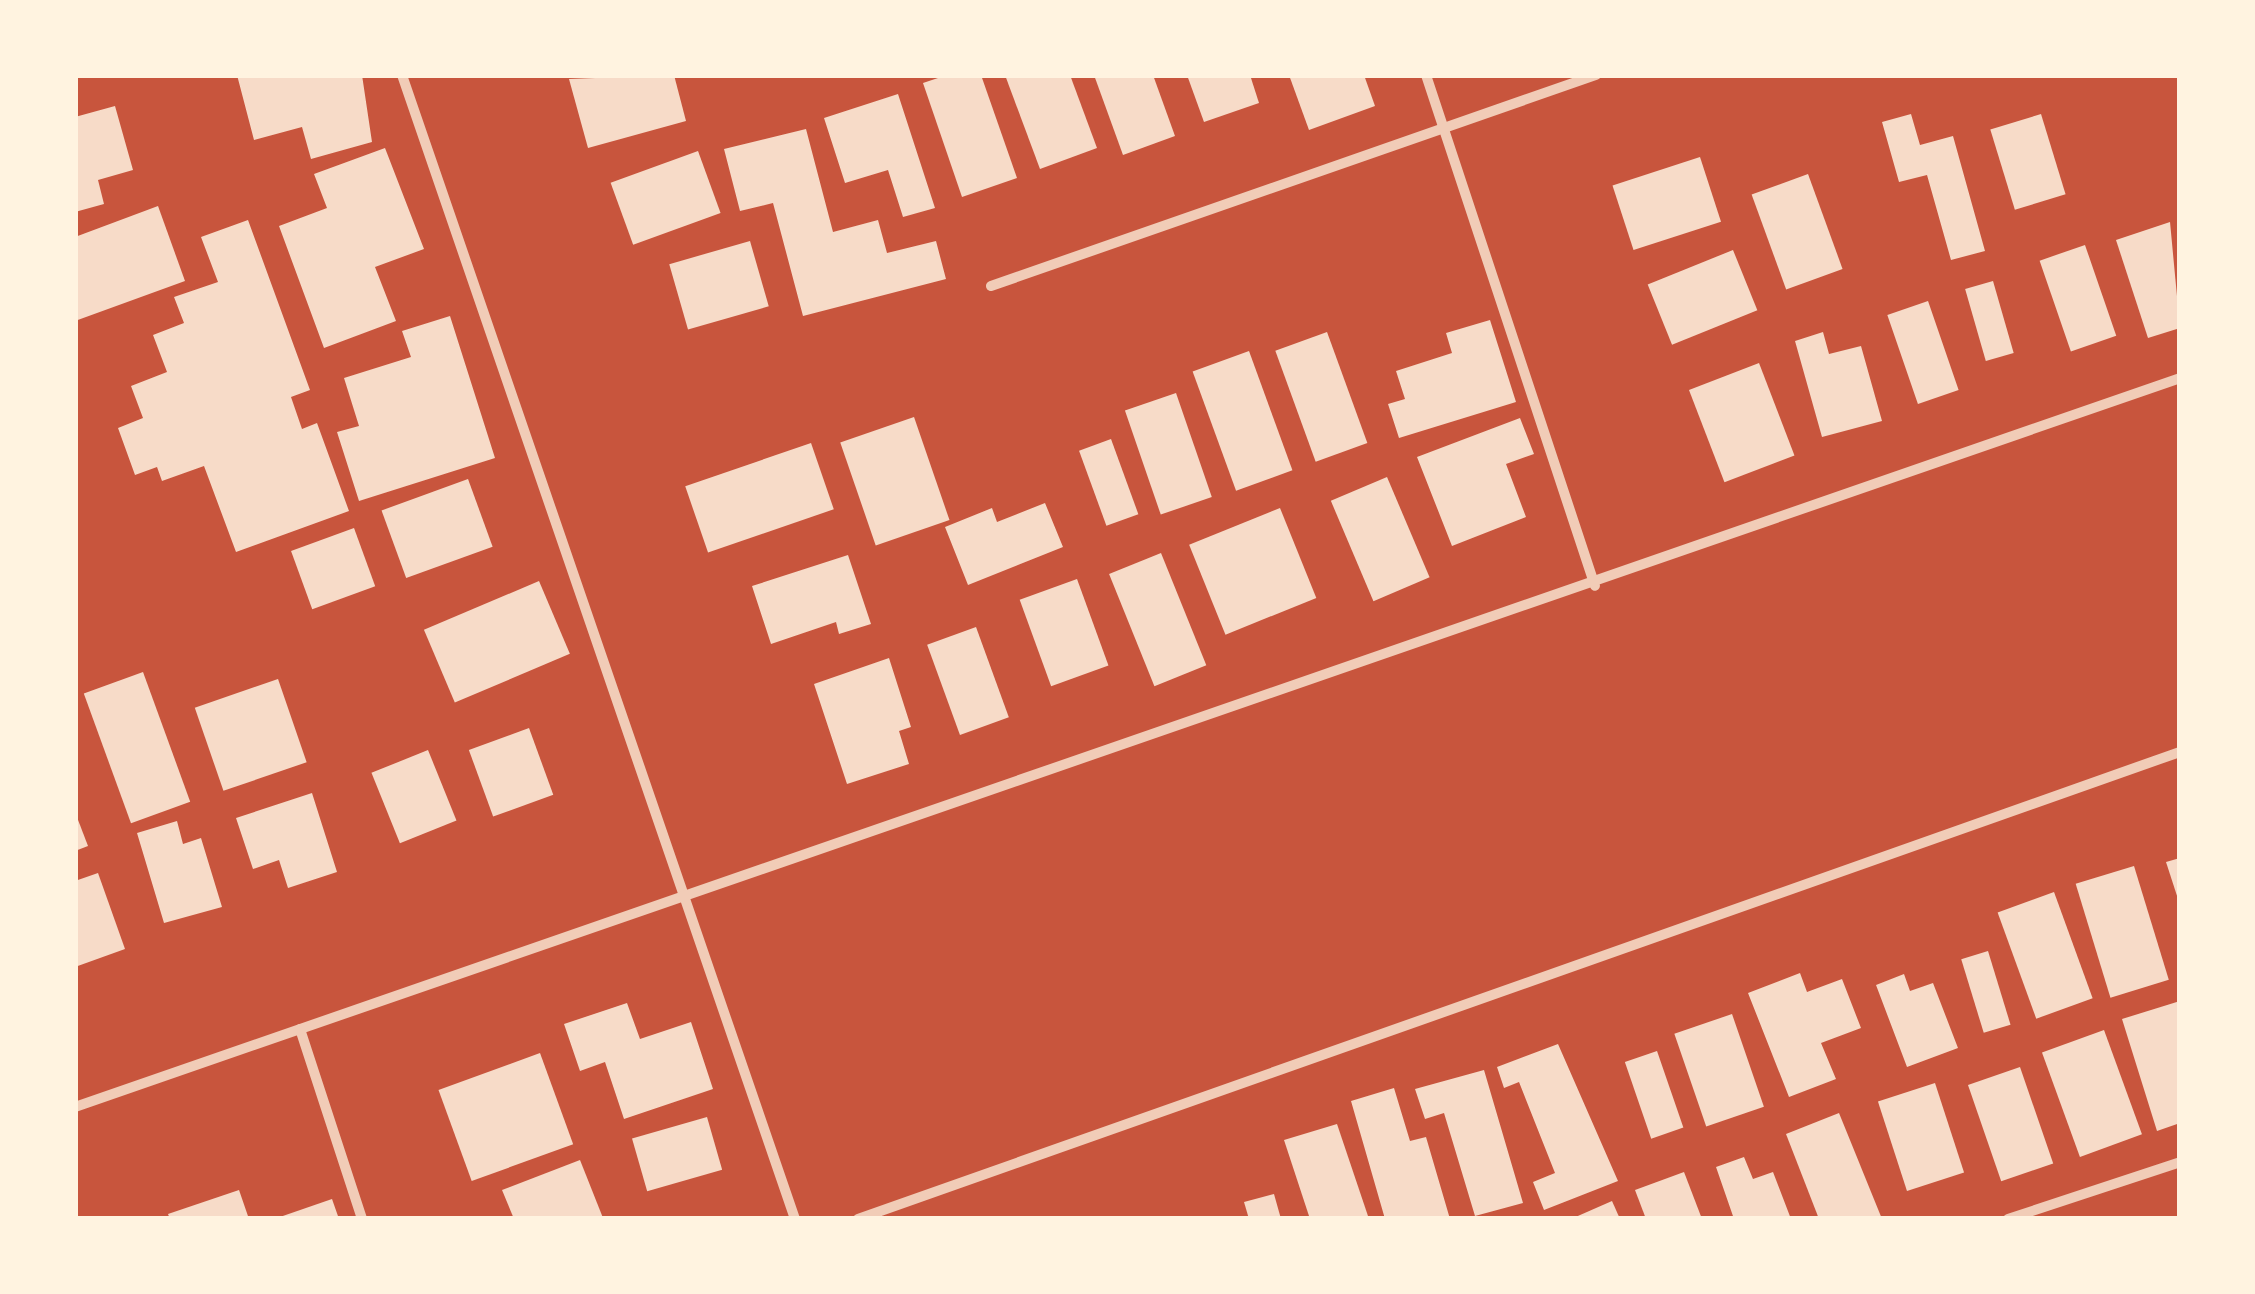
<!DOCTYPE html>
<style>
body{margin:0}
#map{position:relative;width:2255px;height:1294px;overflow:hidden;background:#c8553d;font-family:"Crimson Pro",serif}
div>[style]{position:absolute}
.building>*{inset:0;background:#f7dbc8;transform-origin:0 0}
.minor>*{height:10px;margin:-5px;padding:0 5px;transform-origin:5px;border-radius:5px;background:#f1ccb7}
span{translate:-50% -50%;white-space:nowrap;text-align:center;line-height:1.15;-webkit-text-stroke:9px #fff3e0;paint-order:stroke}
.frame{position:absolute;inset:0;border:78px solid #fff3e0;pointer-events:none}
</style>
<div id="map">
<div class="building">
<i style="clip-path:polygon(237px 75px,362px 75px,372px 142px,311px 159px,302px 127px,254px 140px)"></i>
<i style="clip-path:polygon(674px 75px,686px 121px,588px 148px,569px 79px)"></i>
<i style="clip-path:polygon(947px 75px,981px 75px,1017px 178px,962px 197px,923px 83px)"></i>
<i style="clip-path:polygon(1005px 75px,1070px 75px,1097px 148px,1040px 169px)"></i>
<i style="clip-path:polygon(1094px 75px,1153px 75px,1175px 136px,1123px 155px)"></i>
<i style="clip-path:polygon(1187px 75px,1250px 75px,1259px 103px,1204px 122px)"></i>
<i style="clip-path:polygon(1289px 75px,1364px 75px,1375px 106px,1309px 130px)"></i>
<i style="clip-path:polygon(898px 94px,935px 208px,903px 217px,888px 170px,845px 183px,824px 118px)"></i>
<i style="clip-path:polygon(115px 106px,133px 170px,98px 180px,104px 204px,75px 212px,75px 117px)"></i>
<i style="clip-path:polygon(1911px 114px,1920px 145px,1953px 136px,1985px 251px,1951px 260px,1927px 175px,1899px 182px,1882px 122px)"></i>
<i style="left:2041px;top:114px;width:84px;height:53px;rotate:73deg"></i>
<i style="clip-path:polygon(806px 129px,833px 232px,878px 220px,887px 253px,936px 241px,946px 279px,803px 316px,773px 203px,740px 211px,724px 149px)"></i>
<i style="clip-path:polygon(385px 148px,424px 249px,375px 267px,396px 321px,324px 348px,279px 226px,327px 208px,314px 174px)"></i>
<i style="left:698px;top:151px;width:66px;height:93px;rotate:70deg"></i>
<i style="left:1700px;top:157px;width:68px;height:92px;rotate:72deg"></i>
<i style="left:1808px;top:174px;width:101px;height:60px;rotate:70deg"></i>
<i style="clip-path:polygon(158px 206px,185px 281px,75px 321px,75px 237px)"></i>
<i style="clip-path:polygon(248px 220px,310px 390px,291px 397px,302px 429px,317px 423px,349px 511px,236px 552px,204px 466px,162px 481px,157px 467px,135px 475px,118px 428px,143px 418px,131px 386px,167px 372px,153px 335px,184px 323px,174px 297px,218px 282px,201px 237px)"></i>
<i style="clip-path:polygon(2170px 222px,2180px 328px,2148px 338px,2116px 240px)"></i>
<i style="left:750px;top:241px;width:68px;height:84px;rotate:74deg"></i>
<i style="left:2085px;top:245px;width:96px;height:48px;rotate:71deg"></i>
<i style="left:1733px;top:250px;width:65px;height:92px;rotate:68deg"></i>
<i style="left:1993px;top:281px;width:75px;height:29px;rotate:74deg"></i>
<i style="left:1928px;top:301px;width:94px;height:43px;rotate:71deg"></i>
<i style="clip-path:polygon(450px 316px,495px 458px,359px 501px,337px 432px,359px 426px,344px 378px,411px 357px,402px 331px)"></i>
<i style="clip-path:polygon(1490px 320px,1516px 402px,1399px 438px,1388px 404px,1405px 399px,1396px 371px,1452px 353px,1446px 333px)"></i>
<i style="left:1327px;top:332px;width:118px;height:55px;rotate:70deg"></i>
<i style="clip-path:polygon(1823px 332px,1829px 354px,1861px 346px,1882px 421px,1822px 437px,1795px 341px)"></i>
<i style="left:1249px;top:351px;width:127px;height:60px;rotate:70deg"></i>
<i style="left:1759px;top:363px;width:99px;height:75px;rotate:69deg"></i>
<i style="left:1176px;top:393px;width:110px;height:54px;rotate:71deg"></i>
<i style="left:914px;top:417px;width:109px;height:78px;rotate:71deg"></i>
<i style="clip-path:polygon(1520px 418px,1534px 454px,1506px 464px,1526px 517px,1452px 546px,1417px 457px)"></i>
<i style="left:1111px;top:439px;width:80px;height:34px;rotate:70deg"></i>
<i style="left:811px;top:443px;width:70px;height:133px;rotate:71deg"></i>
<i style="left:1387px;top:477px;width:109px;height:61px;rotate:67deg"></i>
<i style="left:468px;top:479px;width:72px;height:92px;rotate:70deg"></i>
<i style="clip-path:polygon(1045px 503px,1063px 547px,968px 585px,945px 527px,992px 508px,997px 522px)"></i>
<i style="left:1280px;top:508px;width:97px;height:98px;rotate:68deg"></i>
<i style="left:354px;top:528px;width:62px;height:67px;rotate:70deg"></i>
<i style="left:1161px;top:553px;width:121px;height:56px;rotate:68deg"></i>
<i style="clip-path:polygon(848px 555px,871px 624px,839px 634px,836px 622px,771px 644px,752px 586px)"></i>
<i style="left:1077px;top:579px;width:92px;height:61px;rotate:70deg"></i>
<i style="left:539px;top:581px;width:79px;height:125px;rotate:67deg"></i>
<i style="left:976px;top:627px;width:96px;height:52px;rotate:70deg"></i>
<i style="clip-path:polygon(889px 658px,911px 727px,899px 731px,909px 764px,847px 784px,814px 684px)"></i>
<i style="left:143px;top:672px;width:138px;height:63px;rotate:70deg"></i>
<i style="left:278px;top:679px;width:88px;height:88px;rotate:71deg"></i>
<i style="left:529px;top:728px;width:71px;height:64px;rotate:70deg"></i>
<i style="left:428px;top:750px;width:76px;height:61px;rotate:68deg"></i>
<i style="clip-path:polygon(312px 793px,337px 872px,288px 888px,279px 860px,253px 869px,236px 818px)"></i>
<i style="clip-path:polygon(75px 812px,88px 846px,75px 851px)"></i>
<i style="clip-path:polygon(177px 821px,183px 844px,201px 838px,222px 907px,164px 923px,137px 833px)"></i>
<i style="clip-path:polygon(2180px 858px,2180px 902px,2179px 902px,2166px 862px)"></i>
<i style="left:2134px;top:866px;width:119px;height:61px;rotate:73deg"></i>
<i style="clip-path:polygon(98px 873px,125px 949px,75px 967px,75px 881px)"></i>
<i style="left:2054px;top:892px;width:113px;height:60px;rotate:70deg"></i>
<i style="left:1988px;top:951px;width:77px;height:28px;rotate:73deg"></i>
<i style="clip-path:polygon(1800px 973px,1807px 992px,1842px 979px,1861px 1028px,1821px 1043px,1836px 1079px,1789px 1097px,1748px 993px)"></i>
<i style="clip-path:polygon(1904px 974px,1910px 991px,1933px 983px,1958px 1048px,1907px 1067px,1876px 985px)"></i>
<i style="clip-path:polygon(2180px 1001px,2180px 1123px,2157px 1131px,2122px 1019px)"></i>
<i style="clip-path:polygon(627px 1003px,640px 1039px,691px 1022px,713px 1089px,624px 1119px,605px 1062px,580px 1071px,564px 1024px)"></i>
<i style="left:1732px;top:1014px;width:98px;height:61px;rotate:71deg"></i>
<i style="left:2104px;top:1030px;width:111px;height:66px;rotate:70deg"></i>
<i style="clip-path:polygon(1558px 1044px,1618px 1181px,1544px 1210px,1533px 1182px,1555px 1173px,1519px 1082px,1504px 1088px,1497px 1067px)"></i>
<i style="left:1657px;top:1051px;width:81px;height:34px;rotate:71deg"></i>
<i style="left:540px;top:1053px;width:97px;height:108px;rotate:70deg"></i>
<i style="left:2020px;top:1067px;width:102px;height:55px;rotate:71deg"></i>
<i style="clip-path:polygon(1484px 1070px,1523px 1203px,1475px 1216px,1444px 1113px,1425px 1119px,1415px 1089px)"></i>
<i style="left:1935px;top:1083px;width:94px;height:60px;rotate:72deg"></i>
<i style="clip-path:polygon(1394px 1088px,1410px 1141px,1426px 1137px,1450px 1219px,1385px 1219px,1351px 1101px)"></i>
<i style="clip-path:polygon(1839px 1113px,1882px 1219px,1819px 1219px,1786px 1134px)"></i>
<i style="left:707px;top:1117px;width:55px;height:78px;rotate:74deg"></i>
<i style="clip-path:polygon(1337px 1124px,1369px 1219px,1310px 1219px,1284px 1140px)"></i>
<i style="clip-path:polygon(1744px 1157px,1753px 1179px,1773px 1172px,1791px 1219px,1734px 1219px,1716px 1167px)"></i>
<i style="clip-path:polygon(580px 1160px,603px 1218px,514px 1219px,502px 1190px)"></i>
<i style="clip-path:polygon(1684px 1172px,1702px 1219px,1646px 1219px,1635px 1190px)"></i>
<i style="clip-path:polygon(239px 1190px,249px 1219px,170px 1219px,168px 1214px)"></i>
<i style="clip-path:polygon(1274px 1194px,1281px 1219px,1249px 1219px,1244px 1202px)"></i>
<i style="clip-path:polygon(332px 1199px,339px 1219px,277px 1219px,277px 1218px)"></i>
<i style="clip-path:polygon(1612px 1201px,1620px 1219px,1571px 1219px)"></i>
</div>
<div class="minor">
<i style="left:402px;top:75px;width:1210px;rotate:71.04deg"></i>
<i style="left:1426px;top:75px;width:538px;rotate:71.7deg"></i>
<i style="left:991px;top:286px;width:641px;rotate:-19.23deg"></i>
<i style="left:300px;top:1029px;width:200px;rotate:71.9deg"></i>
<i style="left:75px;top:1107px;width:2228px;rotate:-19.1deg"></i>
<i style="left:858px;top:1219px;width:1402px;rotate:-19.46deg"></i>
<i style="left:2008px;top:1219px;width:181px;rotate:-18.3deg"></i>
</div>
<div class="frame"></div>
</div>
